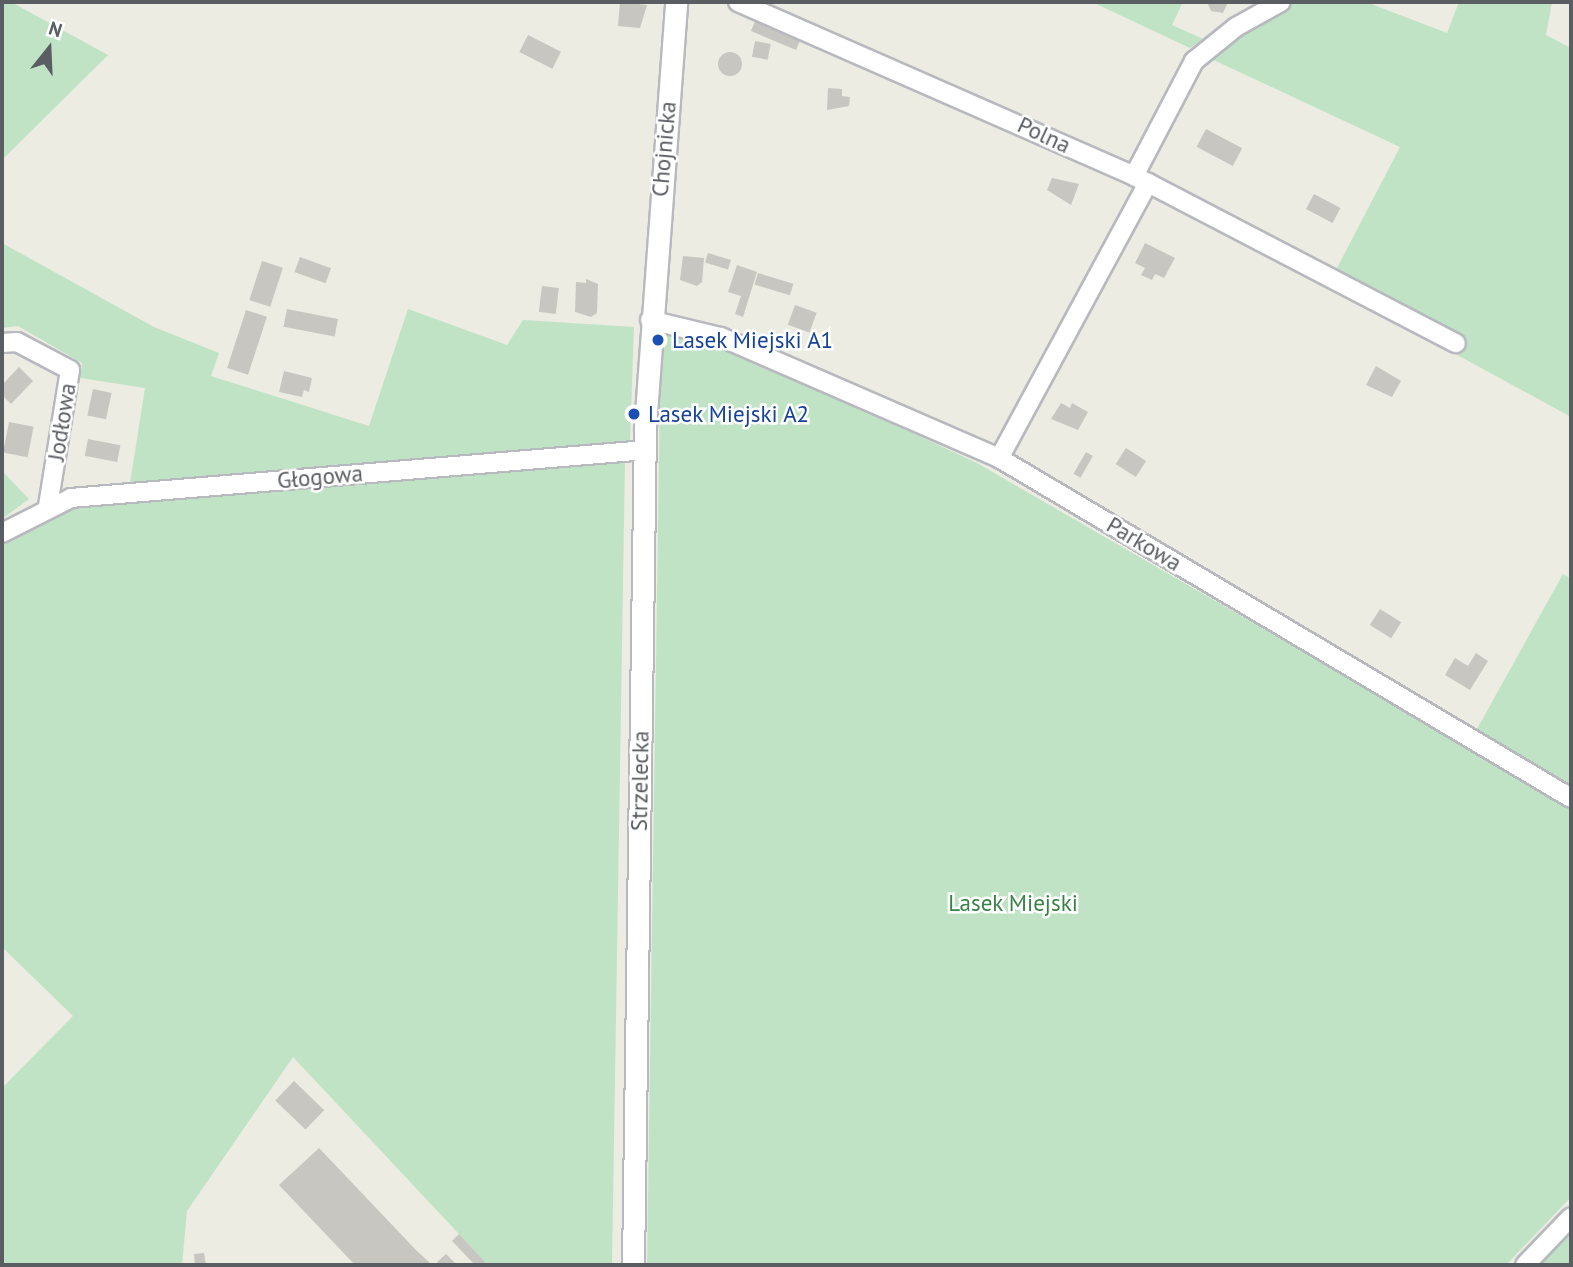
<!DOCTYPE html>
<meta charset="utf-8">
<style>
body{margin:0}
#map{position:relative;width:1573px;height:1267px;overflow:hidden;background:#ecece2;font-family:"PT Sans",sans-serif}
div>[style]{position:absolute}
.green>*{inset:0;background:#c0e3c5}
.building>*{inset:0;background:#c8c6c0;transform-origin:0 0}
.round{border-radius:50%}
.roads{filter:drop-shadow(2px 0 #b7b9be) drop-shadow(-2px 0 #b7b9be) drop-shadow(0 2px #b7b9be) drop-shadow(0 -2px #b7b9be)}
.minor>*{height:18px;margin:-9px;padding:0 9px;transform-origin:9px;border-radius:9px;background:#fff}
.tertiary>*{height:21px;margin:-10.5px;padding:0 10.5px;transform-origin:10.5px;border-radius:10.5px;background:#fff}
.dots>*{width:19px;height:19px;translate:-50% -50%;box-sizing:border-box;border:4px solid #fff;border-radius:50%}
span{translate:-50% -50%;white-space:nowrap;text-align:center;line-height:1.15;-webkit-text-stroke:5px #fff;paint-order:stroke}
.street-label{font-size:23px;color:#5a5d62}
.transit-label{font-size:23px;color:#164399}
.left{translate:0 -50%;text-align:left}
.park-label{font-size:23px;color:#3a8248}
.frame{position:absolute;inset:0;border:4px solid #5a5d62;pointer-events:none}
.north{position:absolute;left:14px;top:14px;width:70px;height:70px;-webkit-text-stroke:5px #fff;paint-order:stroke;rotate:18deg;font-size:19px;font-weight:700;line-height:28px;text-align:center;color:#5a5d62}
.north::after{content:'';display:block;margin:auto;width:24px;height:32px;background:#5a5d62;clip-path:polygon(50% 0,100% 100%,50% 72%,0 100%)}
</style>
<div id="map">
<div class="green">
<i style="clip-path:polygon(2px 2px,11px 2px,108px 55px,2px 160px)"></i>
<i style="clip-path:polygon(1092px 2px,1183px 2px,1172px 25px,1203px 39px,1190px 48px)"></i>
<i style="clip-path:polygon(1295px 2px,1366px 2px,1447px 33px,1459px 2px,1552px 2px,1546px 35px,1571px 48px,1571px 417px,1439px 345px,1446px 333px,1349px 282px,1336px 270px,1400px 147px,1205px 56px)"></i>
<i style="clip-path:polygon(2px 243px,154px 327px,219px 353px,211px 376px,369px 426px,408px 309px,507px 345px,523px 320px,634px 327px,630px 441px,130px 483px,145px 388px,80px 378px,82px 363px,18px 326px,2px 328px)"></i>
<i style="clip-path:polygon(661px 327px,719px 343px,977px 463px,1571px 807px,1571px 1197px,1506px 1265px,647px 1265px)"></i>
<i style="clip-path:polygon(625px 460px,612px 1265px,488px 1265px,293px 1057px,187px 1211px,182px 1265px,2px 1265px,2px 1088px,73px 1016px,2px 947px,2px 541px,51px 508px)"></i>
<i style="clip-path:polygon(2px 471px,29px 499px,2px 519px)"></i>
<i style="clip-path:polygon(1563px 574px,1571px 579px,1571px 787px,1477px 729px)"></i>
<i style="clip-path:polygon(1571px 1231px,1571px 1265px,1539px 1265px)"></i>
</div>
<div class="building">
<i style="clip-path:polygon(620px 2px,647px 5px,640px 28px,618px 26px)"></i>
<i style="clip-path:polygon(1207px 2px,1228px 2px,1223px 13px,1211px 11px)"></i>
<i style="left:756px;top:19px;width:49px;height:13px;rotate:23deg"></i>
<i style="left:528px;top:35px;width:37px;height:19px;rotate:27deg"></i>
<i style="left:755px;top:41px;width:16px;height:16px;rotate:11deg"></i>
<i class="round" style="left:718px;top:52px;width:24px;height:24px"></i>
<i style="clip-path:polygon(828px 88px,842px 89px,842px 96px,850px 97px,849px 106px,827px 110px)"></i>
<i style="left:1206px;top:129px;width:41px;height:20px;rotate:28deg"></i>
<i style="clip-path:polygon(1052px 178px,1079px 184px,1071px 205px,1047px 190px)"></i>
<i style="left:1314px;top:194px;width:30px;height:17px;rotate:28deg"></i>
<i style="clip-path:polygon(1145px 243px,1175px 258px,1164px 278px,1155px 274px,1152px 280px,1141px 275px,1145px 268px,1135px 263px)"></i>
<i style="left:708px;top:253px;width:24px;height:10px;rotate:17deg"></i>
<i style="clip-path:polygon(683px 256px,704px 258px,702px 282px,697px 286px,680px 280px)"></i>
<i style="left:300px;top:257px;width:33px;height:16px;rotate:20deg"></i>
<i style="left:262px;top:261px;width:22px;height:41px;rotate:18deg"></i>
<i style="clip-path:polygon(737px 265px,757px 272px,743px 317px,735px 314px,741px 296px,728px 292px)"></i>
<i style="left:758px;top:273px;width:37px;height:12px;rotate:17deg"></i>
<i style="clip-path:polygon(586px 279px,598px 284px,597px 313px,591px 317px,575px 312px,576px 282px,586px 283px)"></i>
<i style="left:542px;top:286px;width:17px;height:26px;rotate:7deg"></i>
<i style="left:795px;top:305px;width:23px;height:21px;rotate:20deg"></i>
<i style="left:287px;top:309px;width:52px;height:18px;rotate:11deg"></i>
<i style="left:246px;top:310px;width:22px;height:61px;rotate:18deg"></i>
<i style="clip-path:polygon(1376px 366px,1401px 381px,1392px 397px,1366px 385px)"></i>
<i style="clip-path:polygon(19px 367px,33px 381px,11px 404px,2px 395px,2px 385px)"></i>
<i style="clip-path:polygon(284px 371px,312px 378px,309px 392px,304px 390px,302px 397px,279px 392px)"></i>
<i style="left:93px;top:389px;width:19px;height:27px;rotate:12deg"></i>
<i style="clip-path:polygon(1061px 403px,1070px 408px,1072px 403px,1088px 412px,1078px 430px,1051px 419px)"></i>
<i style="left:9px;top:422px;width:25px;height:31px;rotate:11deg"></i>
<i style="left:88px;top:439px;width:33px;height:17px;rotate:11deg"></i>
<i style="left:1126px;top:448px;width:24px;height:19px;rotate:33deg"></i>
<i style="left:1086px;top:452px;width:8px;height:25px;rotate:30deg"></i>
<i style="left:1380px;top:609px;width:25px;height:19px;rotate:32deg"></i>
<i style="clip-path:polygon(1476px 653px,1488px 661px,1470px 690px,1445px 675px,1455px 658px,1468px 666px)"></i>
<i style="left:294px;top:1081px;width:42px;height:27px;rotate:44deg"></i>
<i style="clip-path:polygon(319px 1148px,415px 1249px,432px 1265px,355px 1265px,279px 1185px)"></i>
<i style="clip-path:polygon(459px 1234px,488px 1265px,475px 1265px,452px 1241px)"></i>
<i style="clip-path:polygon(204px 1253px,206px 1265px,195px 1265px,194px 1254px)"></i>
<i style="clip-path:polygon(446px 1254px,457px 1265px,440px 1265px,437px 1262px)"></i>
</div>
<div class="roads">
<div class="minor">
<i style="left:738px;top:2px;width:433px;rotate:23.7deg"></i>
<i style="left:1134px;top:176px;width:130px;rotate:-62.4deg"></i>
<i style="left:1194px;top:61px;width:54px;rotate:-39deg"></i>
<i style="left:1236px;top:27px;width:51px;rotate:-29.1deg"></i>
<i style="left:1134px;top:176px;width:16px;rotate:27deg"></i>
<i style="left:1148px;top:183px;width:313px;rotate:118.4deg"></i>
<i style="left:999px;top:458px;width:665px;rotate:30.73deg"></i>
<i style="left:1148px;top:183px;width:347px;rotate:27.5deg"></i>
<i style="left:650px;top:320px;width:73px;rotate:13.5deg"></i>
<i style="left:721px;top:337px;width:303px;rotate:23.5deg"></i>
<i style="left:2px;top:343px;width:15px;rotate:-4deg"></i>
<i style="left:17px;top:342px;width:60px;rotate:27.8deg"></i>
<i style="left:70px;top:370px;width:138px;rotate:99.2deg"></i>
<i style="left:2px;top:533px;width:77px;rotate:-26.9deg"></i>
<i style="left:71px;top:498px;width:577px;rotate:-4.77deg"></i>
<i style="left:1525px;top:1265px;width:66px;rotate:-46.2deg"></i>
</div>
<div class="tertiary">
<i style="left:633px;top:1265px;width:838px;rotate:-89.18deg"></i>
<i style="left:645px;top:427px;width:426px;rotate:-85.8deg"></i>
</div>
</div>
<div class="dots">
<i style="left:658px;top:340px;background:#1a4fb4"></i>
<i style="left:634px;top:414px;background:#1a4fb4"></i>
</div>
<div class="street-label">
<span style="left:1044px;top:135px;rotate:25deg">Polna</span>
<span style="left:664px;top:149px;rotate:-85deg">Chojnicka</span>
<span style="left:62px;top:422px;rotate:-81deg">Jodłowa</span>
<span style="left:320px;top:477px;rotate:-5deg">Głogowa</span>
<span style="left:1144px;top:544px;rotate:31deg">Parkowa</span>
<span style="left:640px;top:781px;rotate:-89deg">Strzelecka</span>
</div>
<div class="transit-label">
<span class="left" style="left:672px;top:340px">Lasek Miejski A1</span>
<span class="left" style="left:648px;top:414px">Lasek Miejski A2</span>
</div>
<div class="park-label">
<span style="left:1013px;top:903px">Lasek Miejski</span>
</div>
<div class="frame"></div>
<div class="north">N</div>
</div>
